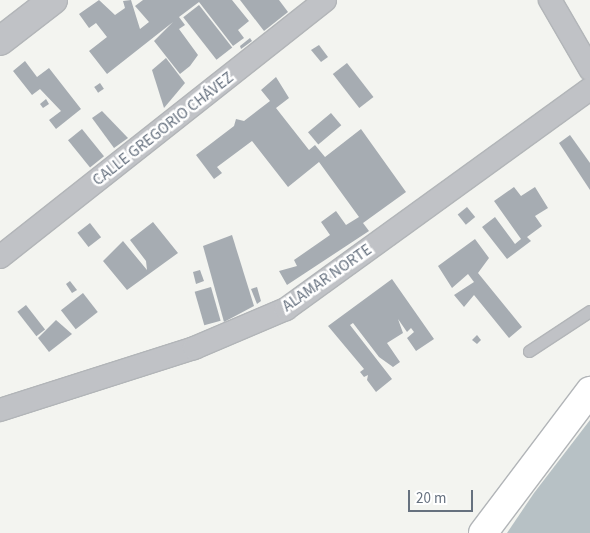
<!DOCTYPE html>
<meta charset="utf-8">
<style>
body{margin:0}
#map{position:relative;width:590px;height:533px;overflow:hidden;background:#f3f4f0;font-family:"Source Sans 3",sans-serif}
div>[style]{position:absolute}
.water>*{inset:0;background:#b7c1c5}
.building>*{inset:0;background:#a6acb2;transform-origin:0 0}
.roads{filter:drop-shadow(1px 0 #b2b5b8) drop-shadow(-1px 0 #b2b5b8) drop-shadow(0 1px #b2b5b8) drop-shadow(0 -1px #b2b5b8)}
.service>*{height:11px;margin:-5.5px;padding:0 5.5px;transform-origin:5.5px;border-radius:5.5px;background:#c0c2c6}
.minor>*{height:22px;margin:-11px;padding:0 11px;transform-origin:11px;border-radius:11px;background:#c0c2c6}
.tertiary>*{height:28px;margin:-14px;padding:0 14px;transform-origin:14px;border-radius:14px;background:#c0c2c6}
.trunk>*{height:28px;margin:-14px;padding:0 14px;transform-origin:14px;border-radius:14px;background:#fff}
span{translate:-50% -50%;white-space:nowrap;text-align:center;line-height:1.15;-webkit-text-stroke:5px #fff;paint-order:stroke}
.street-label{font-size:16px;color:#66717f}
.scale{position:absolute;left:408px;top:490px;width:65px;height:22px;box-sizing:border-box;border:2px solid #66717f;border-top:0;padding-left:6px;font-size:15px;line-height:18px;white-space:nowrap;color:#66717f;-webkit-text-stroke:4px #fff;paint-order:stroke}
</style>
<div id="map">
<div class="water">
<i style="clip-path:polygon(590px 420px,590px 533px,507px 533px,534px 493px)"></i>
</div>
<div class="building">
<i style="clip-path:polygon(99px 0,115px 15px,125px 8px,123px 1px,131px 0,140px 29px,149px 22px,135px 6px,143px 0,232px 0,249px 21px,238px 30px,244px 38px,233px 46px,199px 2px,179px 17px,185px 25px,179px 29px,198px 55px,190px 66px,180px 74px,154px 41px,173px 22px,107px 74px,89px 51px,107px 37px,96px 23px,89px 28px,79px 14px)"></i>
<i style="clip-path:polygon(240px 0,279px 0,288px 12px,264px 31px)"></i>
<i style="left:199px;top:5px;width:54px;height:20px;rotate:52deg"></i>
<i style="clip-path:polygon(250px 38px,252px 41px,241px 49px,240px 46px)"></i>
<i style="clip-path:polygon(319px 45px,328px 57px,321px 62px,311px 50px)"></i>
<i style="clip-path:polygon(166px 58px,185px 83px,164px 108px,152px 70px)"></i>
<i style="clip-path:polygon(25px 61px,37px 77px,49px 68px,81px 109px,56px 129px,49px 120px,61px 111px,40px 89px,32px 95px,13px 71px)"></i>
<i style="left:347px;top:63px;width:43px;height:18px;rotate:52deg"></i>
<i style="clip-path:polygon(276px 77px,289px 98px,276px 108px,309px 150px,315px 145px,325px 157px,361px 129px,406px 192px,363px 223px,369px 231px,287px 285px,279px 271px,297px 266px,294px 260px,330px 235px,321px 222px,336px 211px,346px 225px,359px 217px,319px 162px,288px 187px,252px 141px,217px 167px,222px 173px,214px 179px,196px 155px,234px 126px,236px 119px,244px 121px,270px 101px,261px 90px)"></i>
<i style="left:100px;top:83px;width:7px;height:7px;rotate:56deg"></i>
<i style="clip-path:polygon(46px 99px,49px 104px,43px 108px,40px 104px)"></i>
<i style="clip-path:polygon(102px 111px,128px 138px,114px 148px,92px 118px)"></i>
<i style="left:331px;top:113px;width:16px;height:30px;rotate:50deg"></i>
<i style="left:82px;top:129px;width:35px;height:18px;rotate:51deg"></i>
<i style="clip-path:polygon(570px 135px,590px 163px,590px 190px,559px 143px)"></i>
<i style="clip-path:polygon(514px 187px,521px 196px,535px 187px,548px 208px,535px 216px,542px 226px,527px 237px,531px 241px,507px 259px,482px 227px,495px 217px,515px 244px,521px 239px,494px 201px)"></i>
<i style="left:467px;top:207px;width:13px;height:12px;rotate:51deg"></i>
<i style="clip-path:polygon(153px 222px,178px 253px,127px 290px,103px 261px,123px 241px,147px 270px,146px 261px,130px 240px)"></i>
<i style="left:90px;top:223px;width:18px;height:16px;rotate:52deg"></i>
<i style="clip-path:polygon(232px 235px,254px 306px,224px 322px,203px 246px)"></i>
<i style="clip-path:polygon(475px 239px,489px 258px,478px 273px,522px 327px,509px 338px,474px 295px,464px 307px,454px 295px,474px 282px,468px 274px,452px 288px,438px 266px)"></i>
<i style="clip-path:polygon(200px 270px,204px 281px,196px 284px,193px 272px)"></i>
<i style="clip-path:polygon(392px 279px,434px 339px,416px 351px,407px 338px,414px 332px,411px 328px,407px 332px,398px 319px,403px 333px,387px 343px,400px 362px,393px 367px,379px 357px,353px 323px,350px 325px,392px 379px,376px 392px,367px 380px,368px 375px,364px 377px,360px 372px,364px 369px,328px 326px)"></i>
<i style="clip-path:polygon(70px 281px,77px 290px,72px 293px,66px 284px)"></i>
<i style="left:211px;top:287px;width:35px;height:17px;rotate:74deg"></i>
<i style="clip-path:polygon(257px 287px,261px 301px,257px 304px,251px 289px)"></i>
<i style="left:83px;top:293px;width:24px;height:28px;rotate:52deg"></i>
<i style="left:26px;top:305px;width:31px;height:11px;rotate:52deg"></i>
<i style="clip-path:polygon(56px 320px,72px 334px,49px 352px,38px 338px)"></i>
<i style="clip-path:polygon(477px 335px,481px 340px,477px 344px,472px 340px)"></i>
</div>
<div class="roads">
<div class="service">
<i style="left:529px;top:351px;width:73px;rotate:-33.3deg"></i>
</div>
<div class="minor">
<i style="left:550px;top:0;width:80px;rotate:59.9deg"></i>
<i style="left:0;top:257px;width:414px;rotate:-38.3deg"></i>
<i style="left:0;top:410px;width:204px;rotate:-17.7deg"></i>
<i style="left:194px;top:348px;width:100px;rotate:-23deg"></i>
<i style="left:286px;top:309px;width:375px;rotate:-35.9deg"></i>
</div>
<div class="tertiary">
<i style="left:0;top:41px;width:67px;rotate:-37.7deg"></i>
</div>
<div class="trunk">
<i style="left:483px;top:533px;width:178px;rotate:-53deg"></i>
</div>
</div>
<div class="street-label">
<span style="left:163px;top:129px;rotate:-38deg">CALLE GREGORIO CHÁVEZ</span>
<span style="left:327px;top:278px;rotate:-35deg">ALAMAR NORTE</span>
</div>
<div class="scale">20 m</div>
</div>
